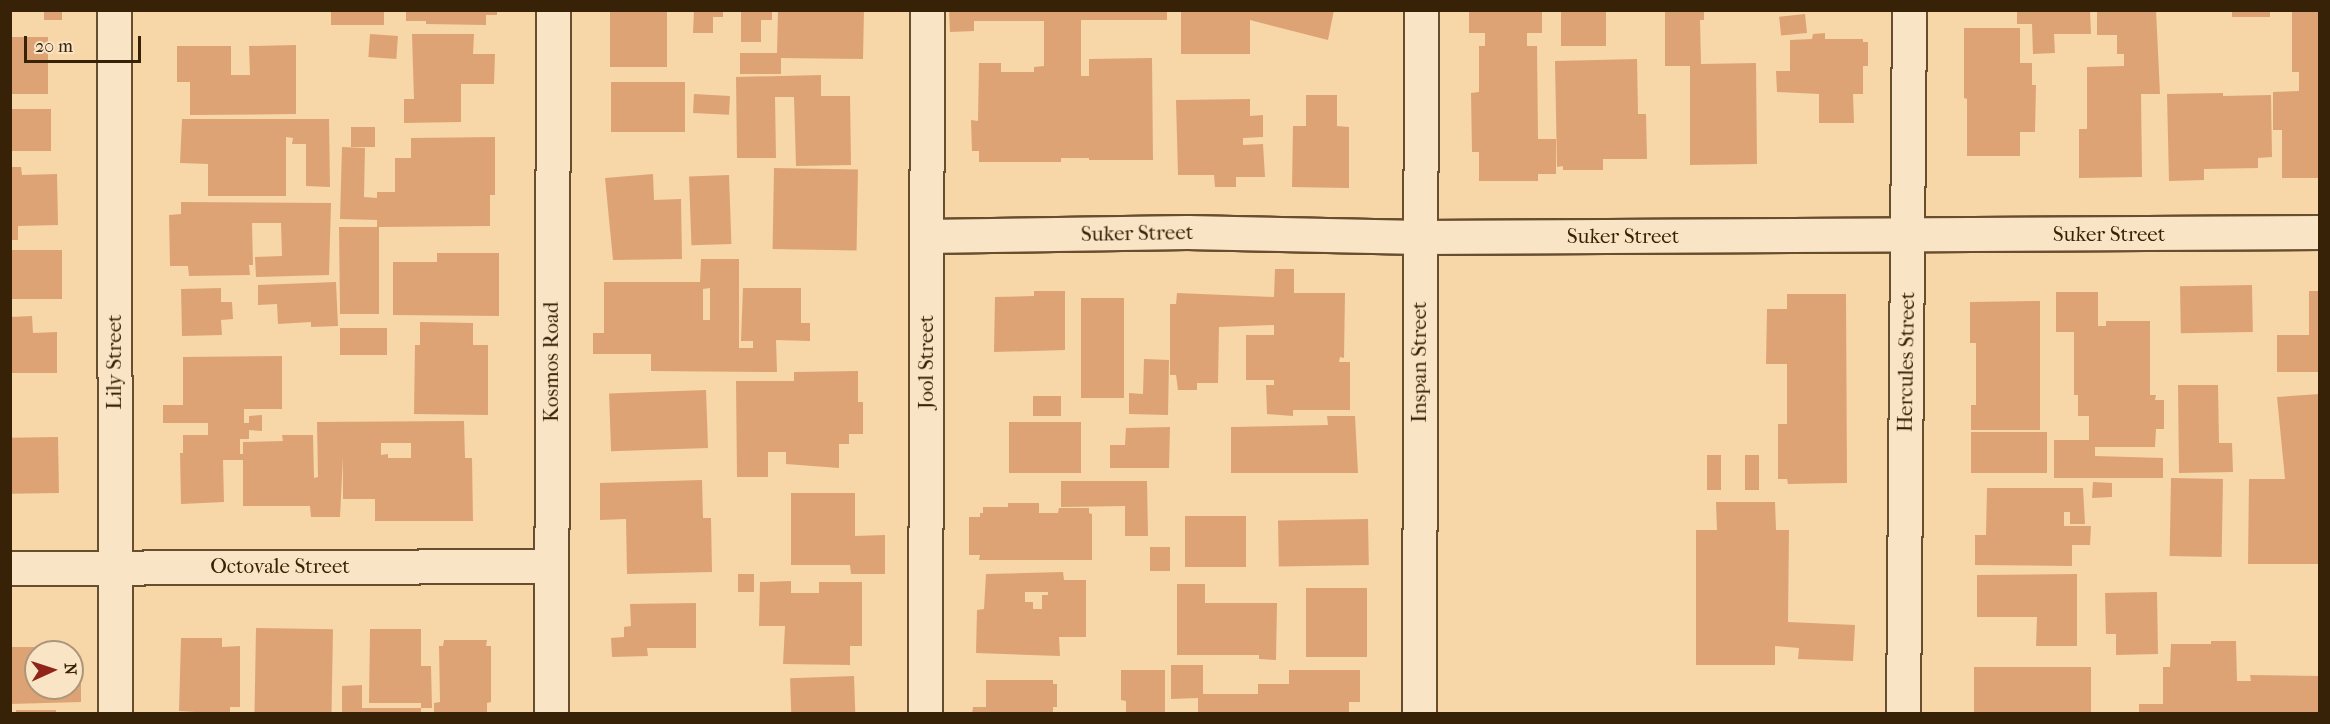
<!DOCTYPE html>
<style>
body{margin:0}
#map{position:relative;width:2330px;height:724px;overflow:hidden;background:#f7d6a8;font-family:"IM FELL French Canon",serif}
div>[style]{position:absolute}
.building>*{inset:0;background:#dea375;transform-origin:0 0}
.roads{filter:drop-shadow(2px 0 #674e2f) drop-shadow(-2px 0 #674e2f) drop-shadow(0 2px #674e2f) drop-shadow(0 -2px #674e2f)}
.street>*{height:33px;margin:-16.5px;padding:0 16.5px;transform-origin:16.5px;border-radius:16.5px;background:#fae4c6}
span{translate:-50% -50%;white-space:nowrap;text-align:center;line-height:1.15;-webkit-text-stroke:4.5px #fae4c6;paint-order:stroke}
.street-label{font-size:21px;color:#372107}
.frame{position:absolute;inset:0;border:12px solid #372107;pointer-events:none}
.north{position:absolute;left:24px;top:640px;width:60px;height:60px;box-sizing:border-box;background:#fae4c6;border:2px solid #ac967a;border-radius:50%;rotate:87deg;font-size:16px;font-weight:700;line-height:24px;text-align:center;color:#372107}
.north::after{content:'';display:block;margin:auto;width:21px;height:27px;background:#8f2418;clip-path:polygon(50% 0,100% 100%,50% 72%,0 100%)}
.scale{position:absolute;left:24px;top:36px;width:117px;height:27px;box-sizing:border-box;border:3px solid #372107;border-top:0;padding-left:8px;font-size:18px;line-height:21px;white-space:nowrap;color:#372107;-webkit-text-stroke:4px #fae4c6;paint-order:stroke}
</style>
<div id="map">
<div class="building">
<i style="left:44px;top:10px;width:18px;height:10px"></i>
<i style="left:331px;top:10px;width:53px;height:15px"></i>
<i style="clip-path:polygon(406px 10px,497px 10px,497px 15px,486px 15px,486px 25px,426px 24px,426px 21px,406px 21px)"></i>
<i style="left:610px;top:10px;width:57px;height:57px"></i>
<i style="clip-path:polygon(694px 10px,723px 10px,723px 17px,713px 17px,713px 33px,693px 33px)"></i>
<i style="clip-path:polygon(741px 10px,772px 10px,772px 20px,761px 20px,761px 42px,741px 42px)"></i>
<i style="clip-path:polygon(778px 10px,864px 10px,863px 59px,781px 58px,781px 74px,740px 74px,740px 53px,777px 53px)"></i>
<i style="clip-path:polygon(949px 10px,1167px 10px,1167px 20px,1081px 20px,1081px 76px,1089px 76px,1089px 59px,1152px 58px,1153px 160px,1089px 160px,1089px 158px,1061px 158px,1061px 162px,979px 162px,979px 151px,972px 151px,971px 120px,978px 121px,979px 63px,1001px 63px,1001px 72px,1034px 72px,1034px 67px,1044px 66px,1044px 21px,974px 21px,974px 31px,950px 32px)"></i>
<i style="clip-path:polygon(1181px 10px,1334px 10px,1328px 40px,1250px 20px,1250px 54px,1181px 54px)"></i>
<i style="clip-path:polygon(1469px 10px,1542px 10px,1542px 33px,1527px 33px,1527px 46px,1537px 46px,1538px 139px,1556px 139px,1556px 174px,1538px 174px,1538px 181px,1479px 181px,1479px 152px,1472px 152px,1471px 93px,1479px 92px,1479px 46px,1485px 46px,1485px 33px,1469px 33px)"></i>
<i style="left:1561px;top:10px;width:45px;height:36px"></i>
<i style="clip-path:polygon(1665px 10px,1704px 10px,1704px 20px,1700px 20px,1701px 64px,1756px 63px,1757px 164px,1690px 165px,1690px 66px,1665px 66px)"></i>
<i style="clip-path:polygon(2017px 10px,2090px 10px,2091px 34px,2054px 34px,2055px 53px,2033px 54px,2032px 24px,2017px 24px)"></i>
<i style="clip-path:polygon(2097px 10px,2156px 10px,2160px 94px,2141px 94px,2142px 177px,2079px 178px,2079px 129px,2087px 129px,2087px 67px,2124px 66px,2124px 54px,2117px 54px,2117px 35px,2097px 35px)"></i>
<i style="left:2232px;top:10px;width:38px;height:7px"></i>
<i style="clip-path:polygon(2292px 10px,2320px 10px,2320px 178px,2282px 178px,2282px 130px,2273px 130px,2273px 92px,2299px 91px,2299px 72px,2292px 72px)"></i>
<i style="left:1805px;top:14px;width:19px;height:26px;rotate:84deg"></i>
<i style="clip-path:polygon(1964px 28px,2020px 28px,2020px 63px,2032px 63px,2032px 85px,2036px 85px,2035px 132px,2020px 132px,2020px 156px,1967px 156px,1967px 99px,1964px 98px)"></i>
<i style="clip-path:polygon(1825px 33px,1825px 39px,1863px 39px,1863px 42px,1868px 42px,1868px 66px,1863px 66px,1863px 94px,1853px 94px,1854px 123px,1819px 123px,1819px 94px,1777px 92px,1776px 71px,1790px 71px,1790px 40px,1812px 39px,1813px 34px)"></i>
<i style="left:370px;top:34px;width:28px;height:23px;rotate:4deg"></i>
<i style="clip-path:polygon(412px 34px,474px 34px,473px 54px,495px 54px,494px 84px,461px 84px,461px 122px,404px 123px,404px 99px,414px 99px)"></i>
<i style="left:10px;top:37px;width:38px;height:57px"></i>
<i style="clip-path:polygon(296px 45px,296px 114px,190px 115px,190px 82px,177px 82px,177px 46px,231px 46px,231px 75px,250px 75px,249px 46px)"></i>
<i style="clip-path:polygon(1637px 59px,1638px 114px,1646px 114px,1647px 159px,1603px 159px,1603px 170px,1563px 170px,1563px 166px,1557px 167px,1555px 61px)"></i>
<i style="clip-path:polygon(821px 75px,821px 96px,850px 96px,851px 165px,796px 166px,794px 97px,775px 97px,776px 158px,737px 158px,736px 77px)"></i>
<i style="left:611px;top:82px;width:74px;height:50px"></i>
<i style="clip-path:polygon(2223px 93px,2223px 96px,2271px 95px,2272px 157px,2258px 158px,2258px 168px,2204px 169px,2204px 180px,2169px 181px,2167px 94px)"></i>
<i style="left:694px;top:94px;width:36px;height:19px;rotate:3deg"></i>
<i style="clip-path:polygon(1306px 95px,1337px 95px,1337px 126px,1349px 127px,1349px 188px,1292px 187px,1293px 126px,1306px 126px)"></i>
<i style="clip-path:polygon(1250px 99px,1250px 116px,1263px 115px,1263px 137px,1243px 138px,1243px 145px,1263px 144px,1265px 177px,1236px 177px,1236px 187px,1215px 187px,1214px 175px,1178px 175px,1176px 100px)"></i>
<i style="left:10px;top:109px;width:41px;height:42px"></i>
<i style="clip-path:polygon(182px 119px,329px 119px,330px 187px,306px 186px,306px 144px,292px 144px,293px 138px,286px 137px,286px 196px,208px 196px,208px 164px,180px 163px)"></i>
<i style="left:351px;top:127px;width:24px;height:20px"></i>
<i style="clip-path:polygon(495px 137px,495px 195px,490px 195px,490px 226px,379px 227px,379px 314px,340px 314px,339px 227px,377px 227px,377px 220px,340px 219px,342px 147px,365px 148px,364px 197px,377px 198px,377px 192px,395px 192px,395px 158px,411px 158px,411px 138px)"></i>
<i style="clip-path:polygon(10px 167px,21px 167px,22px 175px,57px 174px,58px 225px,18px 226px,18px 240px,10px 240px)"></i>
<i style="left:774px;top:168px;width:84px;height:81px;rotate:1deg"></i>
<i style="clip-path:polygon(653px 174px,654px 200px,681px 199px,682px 259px,613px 260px,605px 178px)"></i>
<i style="left:729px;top:175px;width:69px;height:40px;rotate:88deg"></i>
<i style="clip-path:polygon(181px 202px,331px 203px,329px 275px,256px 277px,255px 257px,282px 256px,281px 223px,252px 223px,253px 265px,249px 265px,250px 275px,189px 276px,188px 266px,170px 266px,169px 215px,181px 214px)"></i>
<i style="left:10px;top:250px;width:52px;height:49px"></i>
<i style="clip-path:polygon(437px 253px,499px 253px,499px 316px,393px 315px,393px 262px,437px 262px)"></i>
<i style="clip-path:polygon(evenodd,701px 259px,739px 259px,739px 348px,753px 348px,753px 341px,741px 341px,743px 288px,801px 288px,801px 323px,810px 323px,810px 341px,776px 340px,777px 372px,651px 371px,651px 354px,593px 354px,593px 333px,604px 333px,604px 282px,700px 282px,701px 259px,710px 288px,710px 320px,703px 320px,703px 289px,710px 288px)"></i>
<i style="clip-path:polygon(1275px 269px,1294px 269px,1294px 293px,1345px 293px,1344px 358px,1340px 357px,1339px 362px,1350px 362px,1350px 410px,1293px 410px,1293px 416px,1267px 414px,1266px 385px,1274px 385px,1274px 380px,1246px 380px,1246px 335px,1274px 335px,1274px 325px,1219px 327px,1218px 383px,1197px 383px,1197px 390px,1178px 390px,1176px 375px,1170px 375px,1170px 304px,1176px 304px,1177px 293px,1274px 297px)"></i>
<i style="clip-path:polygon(336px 282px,338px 326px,311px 327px,311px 322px,278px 324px,277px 304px,258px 305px,258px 285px)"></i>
<i style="left:2252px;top:285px;width:47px;height:72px;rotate:89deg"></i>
<i style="clip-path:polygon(221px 288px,221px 302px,232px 302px,233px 319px,221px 320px,222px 335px,182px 336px,181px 289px)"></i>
<i style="clip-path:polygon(1034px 291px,1065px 291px,1065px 350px,994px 352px,995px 297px,1034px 296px)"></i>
<i style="clip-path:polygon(2309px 291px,2320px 291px,2320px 372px,2277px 372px,2277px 335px,2309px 335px)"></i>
<i style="clip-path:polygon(2056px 292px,2098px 292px,2098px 326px,2106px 326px,2106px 321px,2150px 321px,2150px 395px,2156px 395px,2155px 400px,2164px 400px,2164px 429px,2156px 429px,2155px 447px,2095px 447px,2095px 456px,2163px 458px,2163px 478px,2054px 478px,2054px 440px,2089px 440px,2089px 416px,2078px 416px,2078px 395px,2074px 395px,2074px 332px,2056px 332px)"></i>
<i style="clip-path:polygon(1787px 294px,1846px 294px,1847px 483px,1788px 484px,1787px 479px,1778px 479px,1778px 424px,1787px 424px,1787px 364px,1766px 364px,1767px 309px,1787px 309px)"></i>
<i style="left:1081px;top:298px;width:43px;height:100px"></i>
<i style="clip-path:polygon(2040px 301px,2040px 430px,1971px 430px,1971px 405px,1976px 405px,1976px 343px,1970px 343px,1970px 302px)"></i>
<i style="clip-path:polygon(32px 316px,33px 333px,57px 332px,57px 373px,10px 373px,10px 317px)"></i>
<i style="clip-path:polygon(420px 322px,473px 323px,473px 345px,488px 345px,488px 415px,414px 414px,415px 345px,420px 345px)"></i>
<i style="left:340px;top:328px;width:47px;height:27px"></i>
<i style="clip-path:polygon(evenodd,282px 356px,282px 409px,244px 409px,244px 423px,249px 423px,249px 416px,262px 415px,262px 431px,249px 430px,249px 439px,240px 439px,240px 454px,243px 454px,243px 442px,283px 441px,282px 435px,313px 435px,314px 478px,318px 477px,317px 422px,464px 421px,465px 458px,472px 458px,473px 521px,375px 521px,375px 499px,343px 499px,343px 457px,340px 517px,311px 517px,310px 506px,243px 506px,243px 460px,223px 460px,224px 502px,181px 504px,180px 453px,183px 453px,183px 435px,208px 435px,208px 423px,163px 423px,163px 405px,183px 405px,183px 357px,282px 356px,381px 443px,411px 443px,411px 458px,388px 458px,388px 454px,381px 455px,381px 443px)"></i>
<i style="clip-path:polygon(1144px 359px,1169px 360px,1168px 415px,1129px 414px,1129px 393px,1143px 394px)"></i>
<i style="clip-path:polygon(858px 371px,858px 402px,863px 402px,863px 434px,849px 434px,849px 444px,839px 444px,839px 468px,786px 464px,786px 452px,768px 452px,768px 477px,737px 477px,736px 381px,794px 381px,794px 372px)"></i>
<i style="clip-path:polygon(2178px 385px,2218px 385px,2219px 443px,2232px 443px,2233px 472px,2179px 473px)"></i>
<i style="left:706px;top:390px;width:58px;height:97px;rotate:88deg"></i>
<i style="clip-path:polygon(2320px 394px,2320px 564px,2248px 564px,2249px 479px,2285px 479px,2277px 397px)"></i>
<i style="left:1033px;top:396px;width:28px;height:20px"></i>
<i style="clip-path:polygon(1327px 416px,1355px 416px,1358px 473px,1231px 473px,1231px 427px,1328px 425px)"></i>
<i style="left:1009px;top:422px;width:72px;height:51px"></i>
<i style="clip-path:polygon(1170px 427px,1169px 468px,1110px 468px,1110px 445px,1125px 445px,1126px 428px)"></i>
<i style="left:2047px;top:432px;width:41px;height:76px;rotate:90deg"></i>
<i style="left:58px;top:437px;width:56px;height:48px;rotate:89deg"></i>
<i style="left:1707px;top:455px;width:14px;height:35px"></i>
<i style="left:1745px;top:455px;width:14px;height:35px"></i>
<i style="left:2171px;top:478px;width:52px;height:78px;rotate:1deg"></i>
<i style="clip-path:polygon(702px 480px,703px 518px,711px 518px,712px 572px,627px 574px,626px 519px,600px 520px,600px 483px)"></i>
<i style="clip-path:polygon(1061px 481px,1147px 481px,1148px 536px,1125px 536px,1125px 506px,1061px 507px)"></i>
<i style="clip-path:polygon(2093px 482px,2112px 483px,2112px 497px,2092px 498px)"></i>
<i style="clip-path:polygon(1987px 488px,2083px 488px,2085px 524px,2070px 524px,2070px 512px,2064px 512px,2064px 526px,2091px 526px,2090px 545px,2072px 545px,2072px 566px,1975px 565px,1975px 535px,1986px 535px)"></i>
<i style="clip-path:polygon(791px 493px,855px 493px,855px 536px,885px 535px,885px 574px,851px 574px,850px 565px,791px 565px)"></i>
<i style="clip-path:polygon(1716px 502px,1775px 502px,1776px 530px,1789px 530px,1788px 622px,1855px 625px,1853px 661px,1798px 659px,1799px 648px,1775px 646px,1775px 665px,1696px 665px,1696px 530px,1717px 530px)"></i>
<i style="clip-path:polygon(1008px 503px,1039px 503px,1039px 513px,1058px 513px,1059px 508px,1089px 508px,1089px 513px,1092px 514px,1092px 560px,979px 560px,980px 555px,969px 555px,969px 517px,980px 517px,980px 513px,983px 513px,983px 507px,1008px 507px)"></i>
<i style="left:1185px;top:516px;width:61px;height:51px"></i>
<i style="left:1368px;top:519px;width:46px;height:90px;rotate:89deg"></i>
<i style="left:1150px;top:547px;width:20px;height:24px"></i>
<i style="clip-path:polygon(evenodd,1063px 572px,1064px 580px,1086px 580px,1086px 637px,1059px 637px,1060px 656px,976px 653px,977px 610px,984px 609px,986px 574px,1063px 572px,1025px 592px,1048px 592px,1048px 595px,1042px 595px,1042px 609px,1033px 609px,1033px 602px,1025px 602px,1025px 592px)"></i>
<i style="left:738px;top:574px;width:16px;height:18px"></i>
<i style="clip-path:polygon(2077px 574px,2077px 646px,2036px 646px,2037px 617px,1977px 617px,1977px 575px)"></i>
<i style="clip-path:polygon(791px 581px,791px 593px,819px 593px,819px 582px,862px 582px,862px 646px,850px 646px,850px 665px,783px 664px,785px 626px,759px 626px,760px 582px)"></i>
<i style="clip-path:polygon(1177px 584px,1205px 584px,1205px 603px,1277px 603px,1276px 660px,1259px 659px,1259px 655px,1177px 655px)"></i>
<i style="left:1306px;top:588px;width:61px;height:69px"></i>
<i style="clip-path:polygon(2157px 592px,2158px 654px,2116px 655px,2116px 634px,2106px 634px,2105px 593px)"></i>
<i style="clip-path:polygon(696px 603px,696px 648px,647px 648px,648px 656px,612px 657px,611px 638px,624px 637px,624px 627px,631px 626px,630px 604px)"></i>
<i style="left:256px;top:628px;width:77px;height:86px;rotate:1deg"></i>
<i style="clip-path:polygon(370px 629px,421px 629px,421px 666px,431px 666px,432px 708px,421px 708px,421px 703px,369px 703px)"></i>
<i style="clip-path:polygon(181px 638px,222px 638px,222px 647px,240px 646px,240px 707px,230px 707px,230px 714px,179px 711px)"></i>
<i style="clip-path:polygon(444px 640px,487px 640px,486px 646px,491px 646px,491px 702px,487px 703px,487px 714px,434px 714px,434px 703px,440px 702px,439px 646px,443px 646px)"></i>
<i style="clip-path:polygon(2211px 641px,2236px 641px,2237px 681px,2251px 681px,2250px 675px,2320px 676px,2320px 714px,2139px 714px,2139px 704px,2163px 704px,2163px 667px,2170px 667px,2171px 644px,2211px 644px)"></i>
<i style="clip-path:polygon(10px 647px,59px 647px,59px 652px,36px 652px,36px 688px,72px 688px,72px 670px,81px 670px,81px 702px,10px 704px)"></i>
<i style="clip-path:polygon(1171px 665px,1203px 665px,1203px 694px,1258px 694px,1258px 684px,1289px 684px,1289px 670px,1360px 670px,1360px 702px,1349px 702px,1349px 714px,1198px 714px,1198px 698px,1171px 699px)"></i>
<i style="left:1974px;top:667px;width:117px;height:47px"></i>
<i style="clip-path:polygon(1121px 670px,1165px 670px,1165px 714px,1126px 714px,1126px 701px,1121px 700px)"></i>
<i style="left:854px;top:676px;width:38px;height:64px;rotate:88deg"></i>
<i style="clip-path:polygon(986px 680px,1053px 680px,1053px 684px,1057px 684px,1057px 707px,1053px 707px,1053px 714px,972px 714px,973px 707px,986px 707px)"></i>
<i style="clip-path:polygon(362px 685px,362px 708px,421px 708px,421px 714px,342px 714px,342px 686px)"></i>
<i style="left:16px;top:710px;width:40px;height:4px"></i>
</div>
<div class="roads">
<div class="street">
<i style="left:114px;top:10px;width:704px;rotate:89.92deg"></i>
<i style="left:926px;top:236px;width:261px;rotate:-0.9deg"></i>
<i style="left:1187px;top:232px;width:233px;rotate:1.2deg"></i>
<i style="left:1420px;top:237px;width:900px;rotate:-0.32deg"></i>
<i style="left:10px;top:568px;width:540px;rotate:-0.21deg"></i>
<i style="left:551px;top:714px;width:704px;rotate:-89.84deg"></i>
<i style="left:925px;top:714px;width:704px;rotate:-89.84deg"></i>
<i style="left:1419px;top:714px;width:704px;rotate:-89.84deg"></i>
<i style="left:1903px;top:714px;width:704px;rotate:-89.51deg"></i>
</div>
</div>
<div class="street-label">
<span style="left:1137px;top:233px;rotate:-1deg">Suker Street</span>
<span style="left:2109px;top:234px">Suker Street</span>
<span style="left:1623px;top:236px">Suker Street</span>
<span style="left:114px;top:362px;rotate:-90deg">Lily Street</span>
<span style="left:551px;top:362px;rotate:-90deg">Kosmos Road</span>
<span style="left:926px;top:362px;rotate:-90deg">Jool Street</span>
<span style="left:1419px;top:362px;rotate:-90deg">Inspan Street</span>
<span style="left:1906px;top:362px;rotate:-89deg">Hercules Street</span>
<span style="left:280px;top:566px">Octovale Street</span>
</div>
<div class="frame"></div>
<div class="north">N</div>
<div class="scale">20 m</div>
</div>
